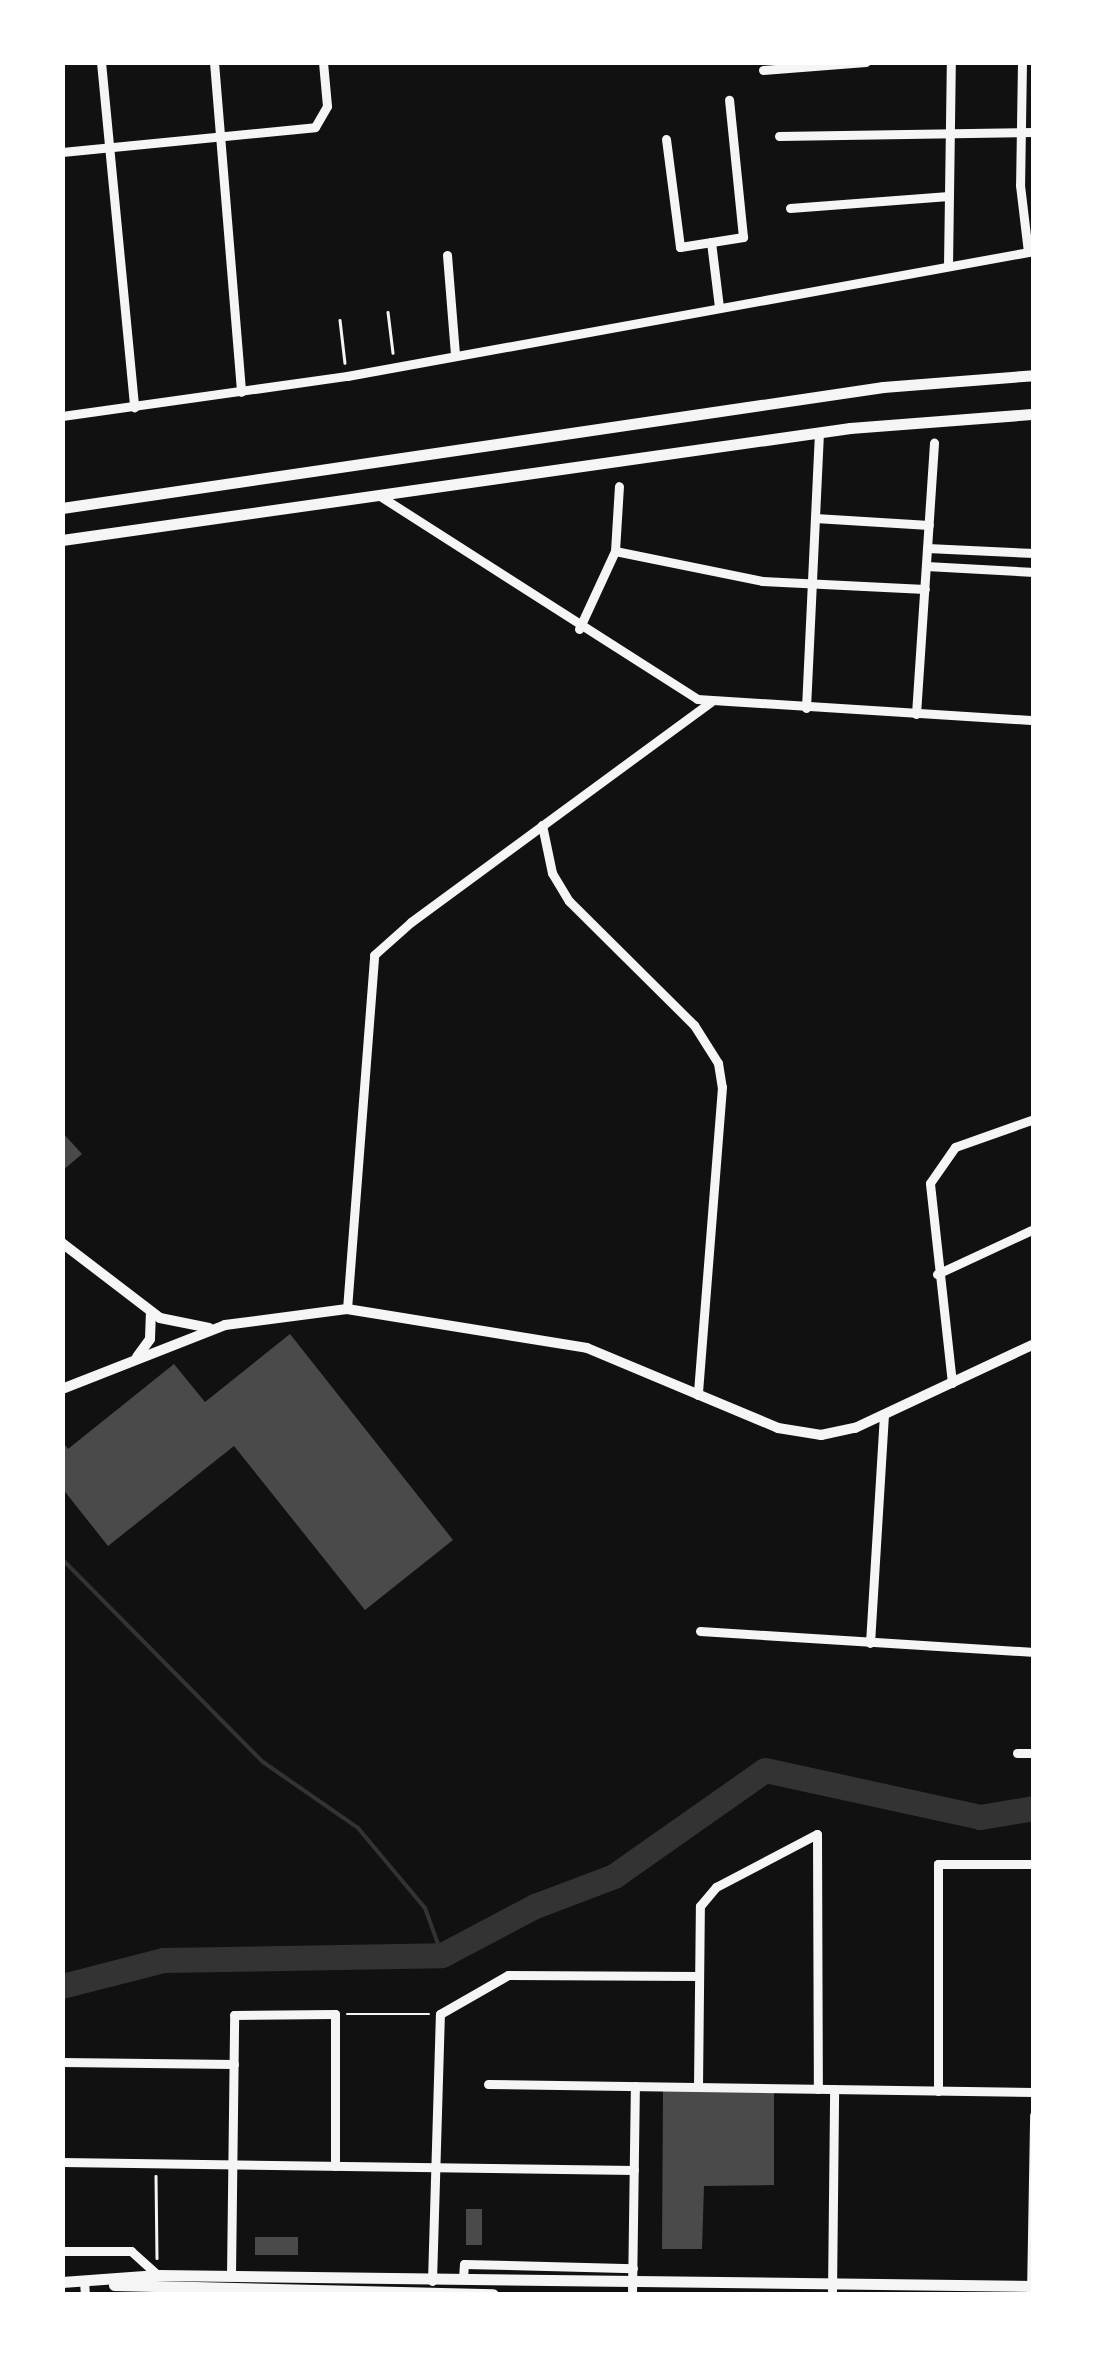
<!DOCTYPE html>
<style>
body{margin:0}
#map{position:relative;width:1096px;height:2357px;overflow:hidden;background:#111;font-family:"Space Grotesk",sans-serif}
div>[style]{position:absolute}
.stream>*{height:4px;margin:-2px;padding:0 2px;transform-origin:2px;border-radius:2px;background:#333}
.river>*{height:25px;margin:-12.5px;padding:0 12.5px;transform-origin:12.5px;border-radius:12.5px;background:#333}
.building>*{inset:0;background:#4a4a4a;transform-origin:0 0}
.path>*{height:2.5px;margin:-1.25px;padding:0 1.25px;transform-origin:1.25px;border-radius:1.25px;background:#f5f5f5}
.minor>*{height:9px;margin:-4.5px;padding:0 4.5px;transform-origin:4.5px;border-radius:4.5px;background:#f5f5f5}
.tertiary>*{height:10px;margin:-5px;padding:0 5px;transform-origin:5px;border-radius:5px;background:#f5f5f5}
.secondary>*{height:11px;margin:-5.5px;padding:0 5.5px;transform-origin:5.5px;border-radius:5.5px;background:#f5f5f5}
span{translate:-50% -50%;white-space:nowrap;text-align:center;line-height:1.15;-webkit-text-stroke:10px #fff;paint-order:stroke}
.frame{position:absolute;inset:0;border:65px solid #fff;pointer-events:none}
</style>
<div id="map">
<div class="stream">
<i style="left:62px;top:1559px;width:286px;rotate:45.3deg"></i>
<i style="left:263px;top:1762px;width:116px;rotate:34.8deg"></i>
<i style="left:358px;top:1828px;width:104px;rotate:50.1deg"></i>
<i style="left:425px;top:1908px;width:50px;rotate:70.1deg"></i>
</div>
<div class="river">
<i style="left:62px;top:1986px;width:104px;rotate:-14.4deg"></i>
<i style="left:163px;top:1960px;width:279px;rotate:-1deg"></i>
<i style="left:442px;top:1955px;width:105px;rotate:-27.8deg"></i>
<i style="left:535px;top:1906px;width:85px;rotate:-20.8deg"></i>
<i style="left:614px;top:1876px;width:184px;rotate:-35.1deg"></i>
<i style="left:765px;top:1770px;width:220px;rotate:12.3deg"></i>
<i style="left:980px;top:1817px;width:55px;rotate:-9.5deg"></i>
</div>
<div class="building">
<i style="clip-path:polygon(62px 1132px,82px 1154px,62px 1171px)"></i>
<i style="clip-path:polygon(290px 1334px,453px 1540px,365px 1610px,234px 1446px,108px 1546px,62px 1488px,62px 1441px,68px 1449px,174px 1364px,205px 1402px)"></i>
<i style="clip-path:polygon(774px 2089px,774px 2185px,704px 2186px,702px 2249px,662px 2249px,663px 2090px)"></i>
<i style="left:466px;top:2209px;width:16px;height:36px"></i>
<i style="left:298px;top:2237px;width:18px;height:43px;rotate:90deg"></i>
</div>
<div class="path">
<i style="left:388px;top:312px;width:41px;rotate:83deg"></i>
<i style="left:340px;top:320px;width:43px;rotate:83.4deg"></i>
<i style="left:347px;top:2014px;width:82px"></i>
<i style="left:156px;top:2176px;width:82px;rotate:89.3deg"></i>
</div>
<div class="minor">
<i style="left:101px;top:62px;width:347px;rotate:84.5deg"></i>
<i style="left:214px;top:62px;width:331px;rotate:85.3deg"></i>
<i style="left:1022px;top:62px;width:123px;rotate:90.9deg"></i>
<i style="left:1020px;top:185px;width:67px;rotate:83.2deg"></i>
<i style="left:763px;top:70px;width:103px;rotate:-4.4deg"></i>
<i style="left:779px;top:136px;width:255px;rotate:-0.9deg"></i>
<i style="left:666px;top:139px;width:109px;rotate:82.6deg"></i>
<i style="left:680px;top:247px;width:64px;rotate:-9deg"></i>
<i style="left:743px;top:237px;width:138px;rotate:-95.8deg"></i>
<i style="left:62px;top:152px;width:254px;rotate:-5.6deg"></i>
<i style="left:315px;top:127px;width:24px;rotate:-60deg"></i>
<i style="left:327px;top:106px;width:44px;rotate:-95.2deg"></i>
<i style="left:790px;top:208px;width:159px;rotate:-4.3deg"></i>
<i style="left:711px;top:242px;width:65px;rotate:83deg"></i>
<i style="left:447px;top:255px;width:99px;rotate:85.4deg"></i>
<i style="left:948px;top:266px;width:204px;rotate:-89.2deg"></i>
<i style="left:62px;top:416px;width:288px;rotate:-8deg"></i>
<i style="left:347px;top:376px;width:698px;rotate:-10.31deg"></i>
<i style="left:380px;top:496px;width:376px;rotate:32.6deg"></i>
<i style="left:697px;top:699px;width:338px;rotate:3.6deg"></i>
<i style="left:815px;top:518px;width:114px;rotate:3.5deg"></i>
<i style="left:927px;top:548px;width:107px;rotate:2.7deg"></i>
<i style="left:615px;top:551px;width:150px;rotate:11.5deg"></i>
<i style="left:762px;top:581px;width:163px;rotate:2.8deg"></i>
<i style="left:926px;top:566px;width:108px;rotate:3.2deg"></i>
<i style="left:579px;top:629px;width:86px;rotate:-65.2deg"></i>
<i style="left:615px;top:551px;width:65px;rotate:-86.5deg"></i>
<i style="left:806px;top:708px;width:275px;rotate:-87.3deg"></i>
<i style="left:916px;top:714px;width:272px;rotate:-86.2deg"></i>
<i style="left:542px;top:825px;width:49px;rotate:78.2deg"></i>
<i style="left:552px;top:873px;width:33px;rotate:59deg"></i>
<i style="left:569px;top:901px;width:176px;rotate:44.8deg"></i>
<i style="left:694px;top:1025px;width:45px;rotate:57.7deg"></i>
<i style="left:718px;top:1063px;width:24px;rotate:81deg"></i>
<i style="left:722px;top:1087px;width:309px;rotate:94.5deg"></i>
<i style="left:937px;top:1274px;width:107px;rotate:-24.9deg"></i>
<i style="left:347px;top:1309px;width:355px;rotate:-85.6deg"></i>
<i style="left:374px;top:955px;width:50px;rotate:-41.7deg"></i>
<i style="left:411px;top:922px;width:372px;rotate:-36.3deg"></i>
<i style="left:952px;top:1383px;width:201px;rotate:-96.3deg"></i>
<i style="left:930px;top:1183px;width:44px;rotate:-55.2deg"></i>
<i style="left:955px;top:1147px;width:84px;rotate:-19.5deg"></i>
<i style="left:700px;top:1631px;width:335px;rotate:3.6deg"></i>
<i style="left:870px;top:1643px;width:229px;rotate:-86.5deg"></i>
<i style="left:1017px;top:1753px;width:17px"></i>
<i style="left:62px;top:2062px;width:172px;rotate:0.7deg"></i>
<i style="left:488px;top:2084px;width:546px;rotate:0.84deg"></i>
<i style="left:698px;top:2087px;width:181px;rotate:-89.4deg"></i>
<i style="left:700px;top:1906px;width:25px;rotate:-50deg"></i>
<i style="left:716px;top:1887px;width:114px;rotate:-27.7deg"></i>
<i style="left:817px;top:1834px;width:255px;rotate:89.8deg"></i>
<i style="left:938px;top:2091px;width:227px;rotate:-90deg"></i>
<i style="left:938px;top:1864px;width:96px"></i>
<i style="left:62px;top:2162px;width:572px;rotate:0.8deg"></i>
<i style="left:62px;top:2251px;width:69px"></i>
<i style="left:131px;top:2251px;width:36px;rotate:42deg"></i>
<i style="left:231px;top:2276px;width:261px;rotate:-89.3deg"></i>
<i style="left:234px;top:2015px;width:101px;rotate:-0.6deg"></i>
<i style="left:335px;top:2014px;width:152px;rotate:90deg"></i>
<i style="left:463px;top:2278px;width:14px;rotate:-86deg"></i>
<i style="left:464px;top:2264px;width:169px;rotate:1.4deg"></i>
<i style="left:84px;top:2281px;width:13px;rotate:86deg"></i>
<i style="left:432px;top:2281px;width:267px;rotate:-88.3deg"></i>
<i style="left:440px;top:2014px;width:78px;rotate:-29.8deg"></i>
<i style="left:508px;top:1975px;width:191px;rotate:0.3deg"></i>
<i style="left:632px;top:2294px;width:208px;rotate:-89.2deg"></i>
<i style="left:832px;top:2294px;width:205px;rotate:-89.4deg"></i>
<i style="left:1031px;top:2294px;width:179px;rotate:-89deg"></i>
</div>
<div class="tertiary">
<i style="left:62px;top:1243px;width:123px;rotate:37.4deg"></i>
<i style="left:160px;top:1318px;width:50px;rotate:11.5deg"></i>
<i style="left:137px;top:1357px;width:22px;rotate:-54deg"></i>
<i style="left:150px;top:1339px;width:27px;rotate:-88deg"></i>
<i style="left:62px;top:1389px;width:175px;rotate:-21.4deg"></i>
<i style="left:225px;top:1325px;width:123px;rotate:-7.5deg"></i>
<i style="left:347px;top:1309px;width:243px;rotate:9.2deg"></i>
<i style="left:587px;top:1348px;width:207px;rotate:22.7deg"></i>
<i style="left:778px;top:1428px;width:44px;rotate:9.2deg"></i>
<i style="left:821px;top:1435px;width:35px;rotate:-12deg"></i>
<i style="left:855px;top:1428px;width:198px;rotate:-25.1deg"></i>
</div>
<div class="secondary">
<i style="left:62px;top:508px;width:830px;rotate:-8.38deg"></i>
<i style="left:883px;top:387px;width:151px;rotate:-4.5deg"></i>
<i style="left:62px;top:540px;width:796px;rotate:-8.09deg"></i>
<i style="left:850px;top:428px;width:185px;rotate:-4.4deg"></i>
<i style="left:62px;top:2282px;width:96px;rotate:-4.2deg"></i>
<i style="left:158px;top:2275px;width:876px;rotate:0.72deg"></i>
<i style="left:114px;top:2285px;width:379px;rotate:1.4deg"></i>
</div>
<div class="frame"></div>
</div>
